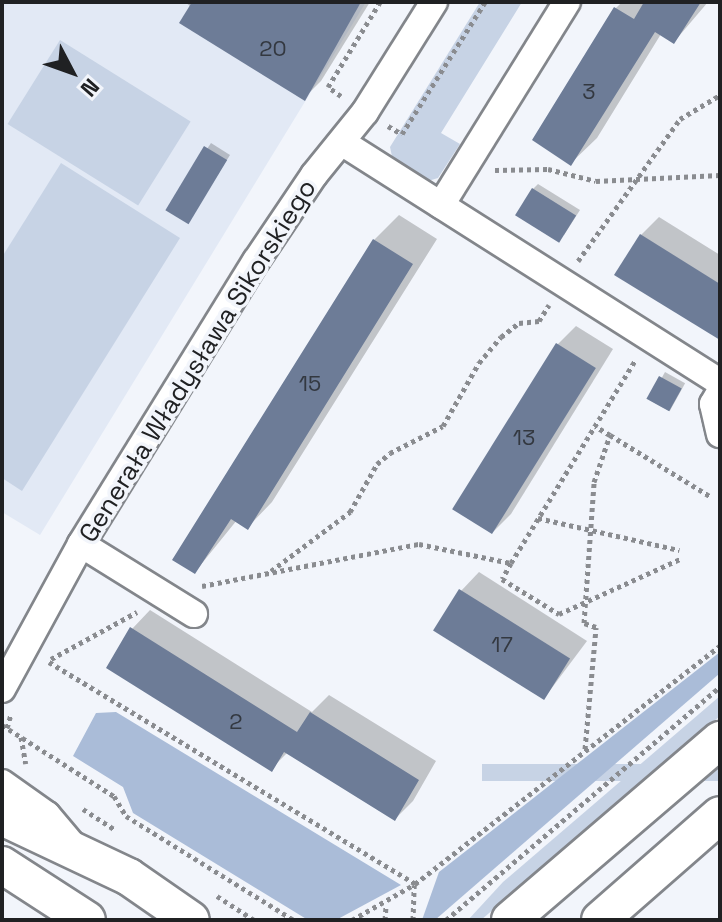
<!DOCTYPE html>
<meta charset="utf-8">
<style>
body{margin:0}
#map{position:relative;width:722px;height:922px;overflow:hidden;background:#f2f5fb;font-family:"Space Grotesk",sans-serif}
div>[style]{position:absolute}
.built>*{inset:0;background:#e2e9f5}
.green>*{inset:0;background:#c7d3e5;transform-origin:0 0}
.forest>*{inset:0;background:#aabcd8}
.shadow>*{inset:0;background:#0003;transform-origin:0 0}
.building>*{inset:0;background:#6d7c97;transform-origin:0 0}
.path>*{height:5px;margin-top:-2.5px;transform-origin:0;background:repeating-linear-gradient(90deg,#8a8c90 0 4px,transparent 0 8px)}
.roads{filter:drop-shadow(2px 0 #83868b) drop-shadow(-2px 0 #83868b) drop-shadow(0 2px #83868b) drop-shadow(0 -2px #83868b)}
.street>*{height:26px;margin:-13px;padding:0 13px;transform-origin:13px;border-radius:13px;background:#fff}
.secondary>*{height:36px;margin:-18px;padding:0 18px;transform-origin:18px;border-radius:18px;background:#fff}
span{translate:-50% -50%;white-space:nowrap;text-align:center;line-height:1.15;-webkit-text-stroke:7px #f2f5fb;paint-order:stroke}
.number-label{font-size:22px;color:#333840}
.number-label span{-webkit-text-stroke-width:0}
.street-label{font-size:26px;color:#202123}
.frame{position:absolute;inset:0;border:4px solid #202123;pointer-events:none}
.north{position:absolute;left:32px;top:32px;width:80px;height:80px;-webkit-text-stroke:6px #f2f5fb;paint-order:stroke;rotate:131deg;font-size:22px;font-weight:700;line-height:32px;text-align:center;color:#202123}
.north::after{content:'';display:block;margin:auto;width:28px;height:36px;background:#202123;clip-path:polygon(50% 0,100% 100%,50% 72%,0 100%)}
</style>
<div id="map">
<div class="built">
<i style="clip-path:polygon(2px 2px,366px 2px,40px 535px,2px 512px)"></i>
</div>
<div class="green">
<i style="clip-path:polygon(480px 2px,522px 2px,441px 133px,460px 144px,438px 178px,428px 181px,393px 161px,390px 147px)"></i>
<i style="left:60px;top:40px;width:154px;height:99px;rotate:32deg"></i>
<i style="clip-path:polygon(61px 163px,180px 238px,22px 491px,2px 478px,2px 257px)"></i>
<i style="clip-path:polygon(720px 696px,720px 716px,481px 920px,468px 920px,503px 882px)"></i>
<i style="left:720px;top:764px;width:17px;height:238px;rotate:90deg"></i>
</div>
<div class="forest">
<i style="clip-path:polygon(720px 652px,719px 674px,435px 920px,422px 920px,439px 872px)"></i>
<i style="clip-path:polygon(116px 712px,401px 885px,336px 920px,308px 920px,133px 813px,123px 787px,73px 756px,96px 713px)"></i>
</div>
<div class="shadow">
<i style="clip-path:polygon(185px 2px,370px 2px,321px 81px,304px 98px)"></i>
<i style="clip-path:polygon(622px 2px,708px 2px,674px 42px,661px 34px,597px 138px,571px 163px,616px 8px)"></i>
<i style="clip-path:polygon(211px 143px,230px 155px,192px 216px,167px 209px)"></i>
<i style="clip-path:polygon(538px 184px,580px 210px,564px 235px,533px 189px)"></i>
<i style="clip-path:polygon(399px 215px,437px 239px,272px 502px,248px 527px,237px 520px,195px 572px,374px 240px)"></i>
<i style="clip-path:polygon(659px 217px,720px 255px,720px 338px,641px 235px)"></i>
<i style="clip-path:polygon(576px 326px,613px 349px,511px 514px,493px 532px,558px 344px)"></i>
<i style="left:665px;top:372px;width:23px;height:32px;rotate:29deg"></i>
<i style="clip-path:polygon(479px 572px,587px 641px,545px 697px,461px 591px)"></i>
<i style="clip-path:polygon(150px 610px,312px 712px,329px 695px,436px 761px,413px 801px,395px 819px,288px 752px,271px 769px,132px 629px)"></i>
</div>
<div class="building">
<i style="clip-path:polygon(192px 2px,361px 2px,305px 101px,179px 23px)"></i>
<i style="clip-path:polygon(644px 2px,701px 2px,674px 44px,655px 32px,571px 166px,532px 140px,614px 7px,634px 19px)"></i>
<i style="left:204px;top:146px;width:27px;height:75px;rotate:31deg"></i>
<i style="left:532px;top:188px;width:52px;height:32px;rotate:32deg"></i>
<i style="clip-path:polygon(640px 234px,720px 284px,720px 340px,614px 275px)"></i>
<i style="clip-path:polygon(373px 239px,413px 264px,248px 530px,231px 519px,195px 574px,172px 560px)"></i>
<i style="left:556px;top:343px;width:47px;height:196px;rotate:32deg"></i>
<i style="left:659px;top:376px;width:26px;height:26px;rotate:29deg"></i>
<i style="left:459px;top:589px;width:131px;height:49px;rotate:32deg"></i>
<i style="clip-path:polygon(130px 627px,297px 732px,310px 712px,419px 780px,395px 821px,284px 752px,272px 772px,106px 668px)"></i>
</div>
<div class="path">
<i style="left:341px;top:96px;width:16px;rotate:-145deg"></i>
<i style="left:328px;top:87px;width:100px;rotate:-58.5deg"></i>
<i style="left:388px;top:126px;width:16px;rotate:30deg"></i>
<i style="left:402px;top:134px;width:156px;rotate:-57.8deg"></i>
<i style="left:495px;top:170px;width:53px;rotate:-1.1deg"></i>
<i style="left:548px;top:169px;width:49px;rotate:14deg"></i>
<i style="left:596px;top:181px;width:124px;rotate:-2.8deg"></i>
<i style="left:578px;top:261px;width:175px;rotate:-54.3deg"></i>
<i style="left:680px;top:119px;width:47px;rotate:-31deg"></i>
<i style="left:610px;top:435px;width:119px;rotate:31.5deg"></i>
<i style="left:538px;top:518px;width:145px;rotate:12.8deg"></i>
<i style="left:511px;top:563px;width:18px;rotate:119deg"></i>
<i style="left:502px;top:579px;width:67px;rotate:31.6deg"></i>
<i style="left:559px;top:614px;width:133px;rotate:-24.4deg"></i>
<i style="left:271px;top:571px;width:99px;rotate:-36.8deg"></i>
<i style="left:350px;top:512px;width:55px;rotate:-60.6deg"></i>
<i style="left:377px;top:464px;width:17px;rotate:-40deg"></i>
<i style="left:390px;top:453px;width:59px;rotate:-27deg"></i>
<i style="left:443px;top:426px;width:73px;rotate:-60.3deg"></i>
<i style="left:479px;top:363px;width:34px;rotate:-50deg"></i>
<i style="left:501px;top:337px;width:23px;rotate:-38deg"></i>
<i style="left:519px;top:323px;width:20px;rotate:-6deg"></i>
<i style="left:539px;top:321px;width:19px;rotate:-58deg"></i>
<i style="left:202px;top:586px;width:221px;rotate:-11deg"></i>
<i style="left:419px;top:544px;width:94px;rotate:11.7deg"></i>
<i style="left:511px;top:563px;width:239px;rotate:-58.5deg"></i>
<i style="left:51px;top:659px;width:98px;rotate:-28.7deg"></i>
<i style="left:49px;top:662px;width:428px;rotate:31.2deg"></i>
<i style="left:2px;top:725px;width:133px;rotate:32.4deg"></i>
<i style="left:114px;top:796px;width:23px;rotate:59deg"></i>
<i style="left:126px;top:816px;width:198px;rotate:31.8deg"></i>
<i style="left:7px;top:728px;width:15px;rotate:-74deg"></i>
<i style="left:21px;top:737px;width:27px;rotate:80deg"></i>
<i style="left:585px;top:749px;width:122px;rotate:-84.8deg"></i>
<i style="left:596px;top:627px;width:13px;rotate:-162deg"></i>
<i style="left:584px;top:623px;width:141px;rotate:-85.9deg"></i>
<i style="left:594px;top:482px;width:50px;rotate:-71.2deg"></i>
<i style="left:610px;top:435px;width:17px;rotate:-149deg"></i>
<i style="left:83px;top:809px;width:38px;rotate:33deg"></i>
<i style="left:217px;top:896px;width:44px;rotate:33deg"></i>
<i style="left:352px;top:920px;width:73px;rotate:-29.7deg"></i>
<i style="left:415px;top:884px;width:387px;rotate:-38deg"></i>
<i style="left:385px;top:920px;width:15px;rotate:-86deg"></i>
<i style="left:413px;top:920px;width:35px;rotate:-88deg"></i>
<i style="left:446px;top:920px;width:360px;rotate:-40.4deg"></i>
</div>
<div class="roads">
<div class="street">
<i style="left:343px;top:143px;width:446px;rotate:32.4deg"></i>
<i style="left:441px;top:205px;width:239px;rotate:-58.2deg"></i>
<i style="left:720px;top:392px;width:14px;rotate:120deg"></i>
<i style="left:713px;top:404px;width:31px;rotate:77deg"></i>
<i style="left:81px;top:544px;width:133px;rotate:31.8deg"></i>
<i style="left:2px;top:689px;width:165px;rotate:-61.4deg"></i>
<i style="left:81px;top:544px;width:333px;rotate:-58.3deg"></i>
<i style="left:256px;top:261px;width:104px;rotate:-56deg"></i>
<i style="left:314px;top:175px;width:81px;rotate:-51deg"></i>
<i style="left:365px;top:112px;width:130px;rotate:-57.9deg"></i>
<i style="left:2px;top:783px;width:55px;rotate:35.4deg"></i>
<i style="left:47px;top:815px;width:43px;rotate:49.7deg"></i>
</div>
<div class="secondary">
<i style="left:2px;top:817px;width:140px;rotate:25.3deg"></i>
<i style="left:129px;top:877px;width:75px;rotate:34.7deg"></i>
<i style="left:2px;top:865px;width:101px;rotate:32.9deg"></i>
<i style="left:510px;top:920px;width:277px;rotate:-40.6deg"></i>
<i style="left:600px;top:920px;width:159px;rotate:-41.2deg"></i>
</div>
</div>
<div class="number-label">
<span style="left:273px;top:49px">20</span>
<span style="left:589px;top:92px">3</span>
<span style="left:310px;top:384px">15</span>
<span style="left:524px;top:438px">13</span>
<span style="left:502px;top:645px">17</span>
<span style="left:236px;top:722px">2</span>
</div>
<div class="street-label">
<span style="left:198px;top:361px;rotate:-58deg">Generała Władysława Sikorskiego</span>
</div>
<div class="frame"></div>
<div class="north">N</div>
</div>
